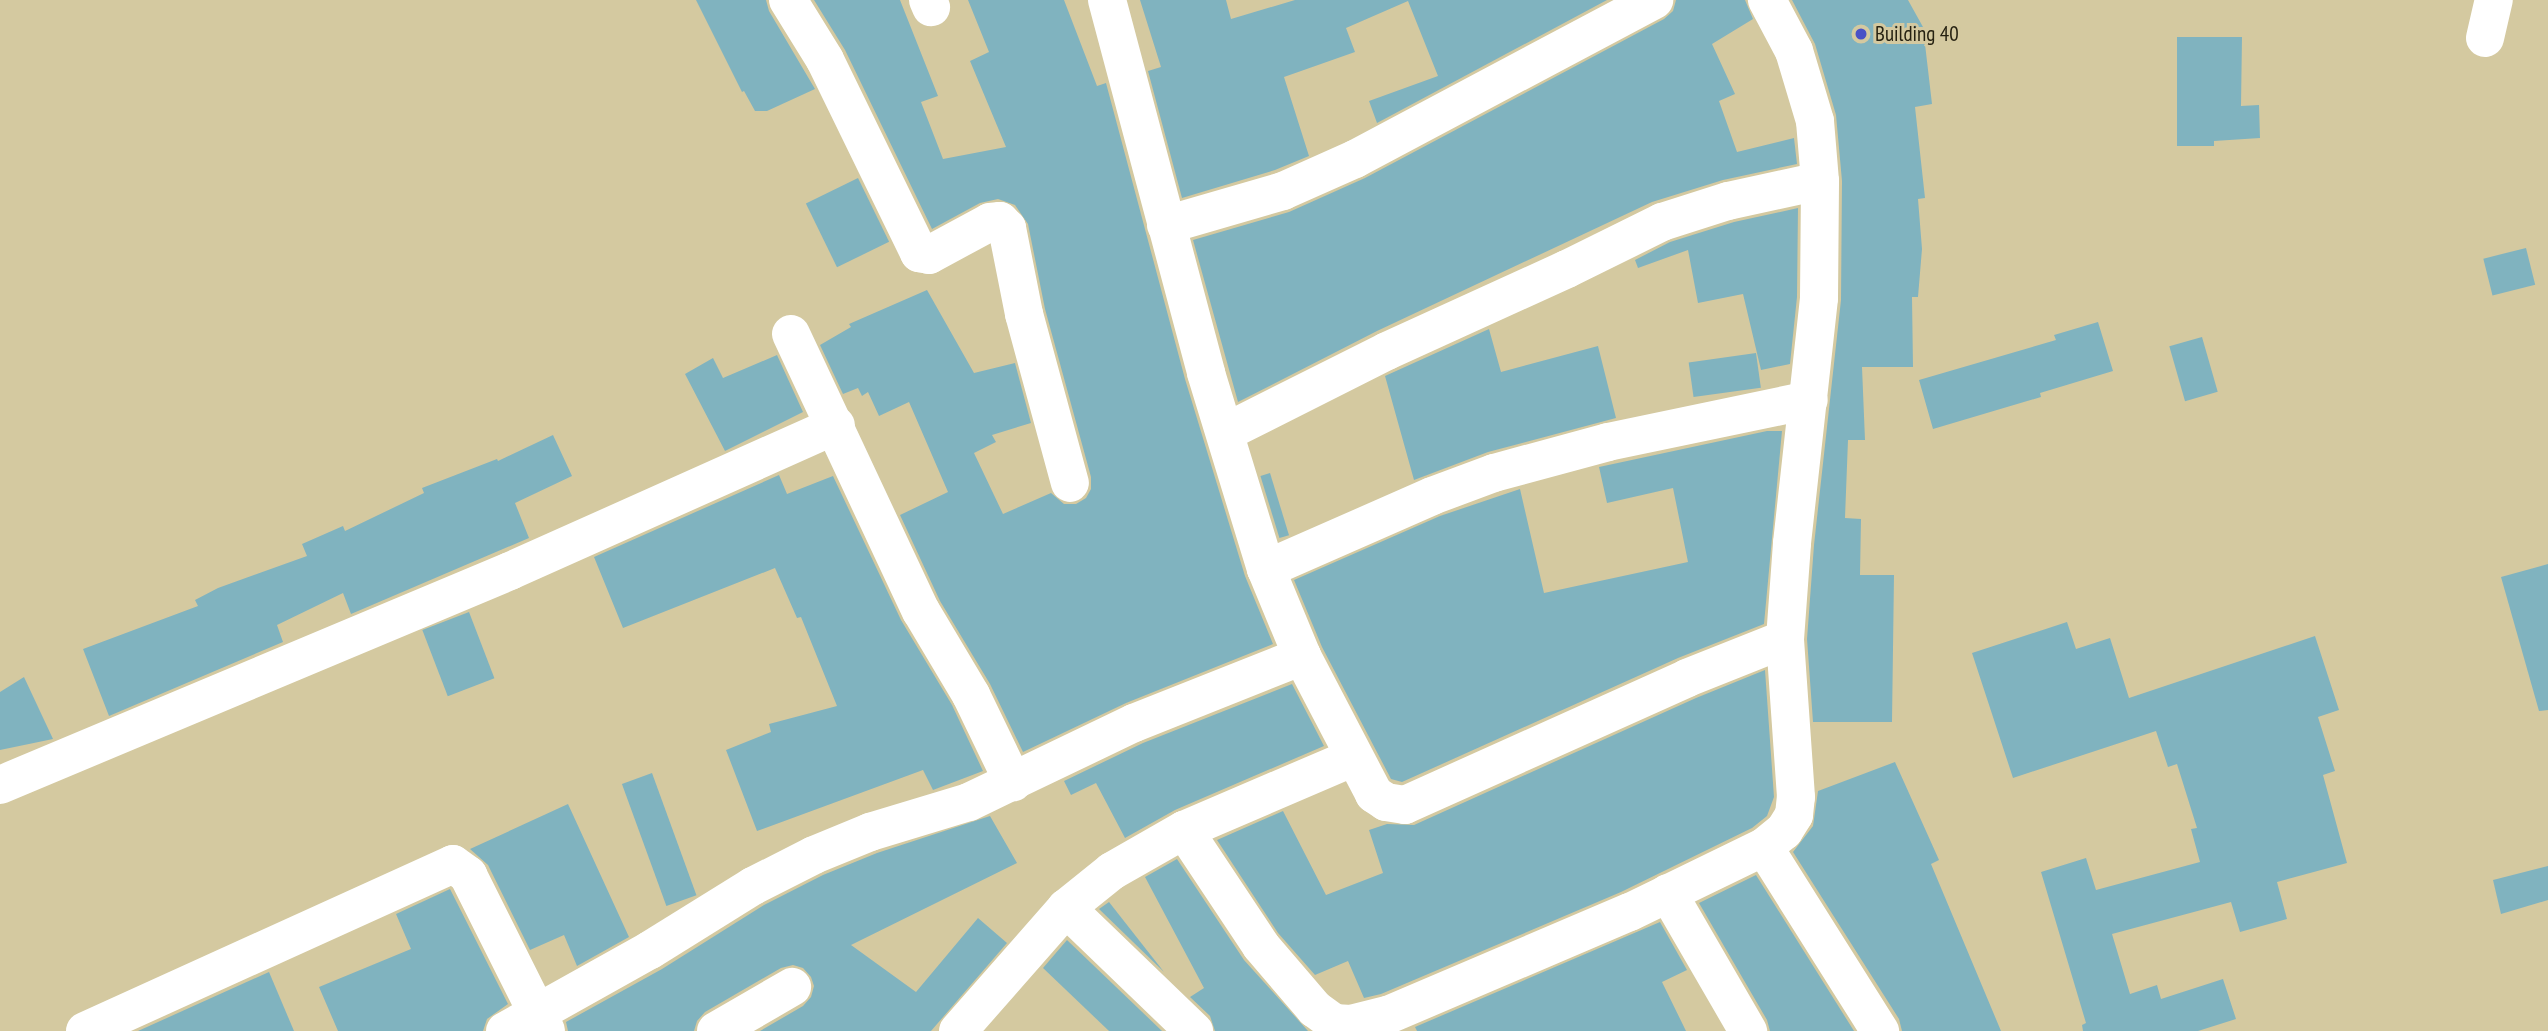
<!DOCTYPE html>
<style>
body{margin:0}
#map{position:relative;width:2548px;height:1031px;overflow:hidden;background:#d4c9a0;font-family:"PT Sans Narrow",sans-serif}
div>[style]{position:absolute}
.building>*{inset:0;background:#80b3bf;transform-origin:0 0}
.minor>*{height:38px;margin:-19px;padding:0 19px;transform-origin:19px;border-radius:19px;background:#fff}
.dots>*{width:19px;height:19px;translate:-50% -50%;box-sizing:border-box;border:4px solid #d4c9a0;border-radius:50%}
span{translate:-50% -50%;white-space:nowrap;text-align:center;line-height:1.15;-webkit-text-stroke:6px #d4c9a0;paint-order:stroke}
.poi-label{font-size:21px;color:#262212}
.left{translate:0 -50%;text-align:left}
</style>
<div id="map">
<div class="building">
<i style="clip-path:polygon(696px 0,766px 0,769px 11px,815px 89px,767px 111px,755px 111px,744px 91px,742px 92px)"></i>
<i style="clip-path:polygon(814px 0,900px 0,938px 96px,921px 102px,943px 159px,1006px 147px,970px 61px,989px 52px,968px 0,1064px 0,1097px 86px,1106px 83px,1185px 379px,1245px 576px,1273px 644px,1126px 703px,1023px 752px,990px 684px,940px 601px,900px 515px,948px 492px,909px 402px,879px 416px,868px 392px,862px 396px,858px 388px,843px 394px,820px 345px,851px 327px,849px 324px,927px 290px,974px 373px,1015px 363px,1031px 423px,992px 435px,996px 442px,974px 453px,1003px 514px,1051px 493px,1064px 504px,1076px 504px,1086px 498px,1091px 489px,1091px 477px,1045px 309px,1028px 224px,1015px 205px,998px 199px,980px 203px,932px 229px,845px 50px)"></i>
<i style="clip-path:polygon(1140px 0,1226px 0,1231px 19px,1295px 0,1607px 0,1377px 123px,1369px 101px,1438px 76px,1408px 1px,1346px 28px,1355px 52px,1284px 77px,1309px 156px,1275px 170px,1182px 198px,1148px 71px,1161px 67px)"></i>
<i style="clip-path:polygon(1676px 0,1745px 0,1753px 19px,1712px 44px,1735px 94px,1719px 101px,1737px 152px,1794px 138px,1797px 164px,1723px 180px,1652px 202px,1377px 331px,1238px 402px,1193px 240px,1289px 212px,1365px 178px,1664px 19px,1673px 11px)"></i>
<i style="clip-path:polygon(1792px 0,1908px 0,1923px 27px,1932px 104px,1915px 107px,1925px 198px,1918px 199px,1922px 249px,1918px 297px,1912px 297px,1913px 367px,1862px 367px,1865px 440px,1848px 440px,1845px 518px,1861px 519px,1860px 575px,1894px 575px,1892px 722px,1813px 722px,1807px 639px,1814px 545px,1841px 300px,1842px 181px,1836px 115px,1815px 44px)"></i>
<i style="clip-path:polygon(2177px 37px,2242px 37px,2241px 106px,2259px 105px,2260px 138px,2214px 141px,2214px 146px,2177px 146px)"></i>
<i style="left:858px;top:178px;width:71px;height:58px;rotate:64deg"></i>
<i style="clip-path:polygon(1798px 208px,1797px 297px,1790px 364px,1761px 370px,1743px 294px,1698px 303px,1688px 250px,1638px 268px,1635px 260px,1670px 242px,1734px 222px)"></i>
<i style="left:2526px;top:248px;width:38px;height:44px;rotate:76deg"></i>
<i style="clip-path:polygon(2098px 322px,2113px 371px,2040px 393px,2041px 397px,1933px 429px,1919px 380px,2056px 340px,2054px 335px)"></i>
<i style="clip-path:polygon(1489px 329px,1501px 372px,1598px 346px,1616px 418px,1488px 452px,1414px 480px,1385px 376px)"></i>
<i style="left:2202px;top:337px;width:57px;height:34px;rotate:74deg"></i>
<i style="left:1756px;top:353px;width:35px;height:68px;rotate:82deg"></i>
<i style="clip-path:polygon(777px 355px,803px 412px,725px 451px,685px 374px,713px 358px,723px 378px)"></i>
<i style="clip-path:polygon(1767px 431px,1782px 431px,1764px 624px,1678px 658px,1402px 782px,1391px 779px,1322px 647px,1294px 580px,1440px 516px,1520px 489px,1544px 593px,1688px 562px,1673px 488px,1607px 503px,1599px 467px)"></i>
<i style="clip-path:polygon(553px 435px,572px 476px,515px 503px,529px 538px,351px 614px,343px 593px,277px 625px,283px 642px,109px 716px,83px 649px,198px 606px,195px 600px,218px 588px,307px 556px,302px 544px,343px 526px,345px 531px,424px 493px,422px 488px,497px 459px,498px 461px)"></i>
<i style="left:1270px;top:473px;width:65px;height:10px;rotate:73deg"></i>
<i style="clip-path:polygon(779px 475px,787px 494px,833px 476px,901px 620px,952px 705px,983px 771px,933px 790px,923px 770px,757px 831px,726px 750px,771px 732px,769px 724px,837px 706px,801px 617px,797px 618px,775px 568px,623px 628px,594px 557px)"></i>
<i style="clip-path:polygon(2548px 564px,2548px 710px,2539px 711px,2501px 577px)"></i>
<i style="left:469px;top:612px;width:71px;height:50px;rotate:69deg"></i>
<i style="clip-path:polygon(2067px 622px,2076px 649px,2110px 638px,2129px 698px,2315px 636px,2339px 710px,2318px 717px,2335px 771px,2323px 775px,2347px 863px,2277px 882px,2287px 919px,2240px 932px,2231px 902px,2112px 934px,2130px 994px,2157px 985px,2161px 999px,2223px 979px,2236px 1019px,2198px 1031px,2083px 1031px,2082px 1025px,2086px 1023px,2041px 872px,2086px 858px,2096px 890px,2200px 862px,2191px 829px,2197px 828px,2177px 764px,2168px 767px,2156px 731px,2013px 778px,1972px 653px)"></i>
<i style="clip-path:polygon(1765px 670px,1774px 797px,1767px 816px,1752px 828px,1621px 892px,1381px 994px,1364px 998px,1348px 961px,1315px 975px,1278px 933px,1217px 840px,1283px 811px,1326px 895px,1383px 873px,1369px 830px,1387px 824px,1414px 825px,1696px 698px)"></i>
<i style="clip-path:polygon(24px 677px,53px 739px,0 750px,0 692px)"></i>
<i style="clip-path:polygon(1292px 684px,1324px 746px,1175px 810px,1125px 838px,1096px 783px,1071px 795px,1064px 781px,1143px 743px)"></i>
<i style="clip-path:polygon(1895px 762px,1939px 860px,1931px 864px,2001px 1031px,1902px 1031px,1899px 1019px,1793px 852px,1813px 826px,1818px 791px)"></i>
<i style="left:652px;top:773px;width:130px;height:32px;rotate:70deg"></i>
<i style="clip-path:polygon(568px 804px,629px 937px,577px 966px,564px 935px,530px 950px,488px 865px,470px 849px)"></i>
<i style="clip-path:polygon(990px 816px,1017px 863px,851px 945px,916px 992px,978px 918px,1007px 943px,931px 1031px,760px 1031px,803px 1006px,811px 997px,814px 986px,811px 977px,803px 968px,793px 965px,781px 968px,705px 1012px,697px 1021px,694px 1031px,568px 1031px,566px 1022px,662px 969px,764px 905px,823px 875px,877px 853px)"></i>
<i style="clip-path:polygon(1177px 859px,1244px 960px,1308px 1031px,1215px 1031px,1210px 1016px,1190px 997px,1204px 988px,1145px 877px)"></i>
<i style="clip-path:polygon(2548px 866px,2548px 900px,2501px 914px,2493px 880px)"></i>
<i style="clip-path:polygon(1756px 875px,1854px 1031px,1770px 1031px,1767px 1020px,1699px 903px)"></i>
<i style="clip-path:polygon(450px 889px,508px 1004px,487px 1019px,483px 1031px,338px 1031px,319px 987px,411px 949px,396px 914px)"></i>
<i style="clip-path:polygon(1109px 902px,1164px 972px,1099px 909px)"></i>
<i style="clip-path:polygon(1660px 922px,1687px 970px,1662px 982px,1686px 1031px,1417px 1031px,1415px 1027px)"></i>
<i style="clip-path:polygon(1067px 940px,1162px 1031px,1109px 1031px,1043px 968px)"></i>
<i style="clip-path:polygon(269px 972px,294px 1031px,138px 1031px)"></i>
</div>
<div class="minor">
<i style="left:788px;top:0;width:70px;rotate:58.3deg"></i>
<i style="left:825px;top:60px;width:215px;rotate:64deg"></i>
<i style="left:919px;top:253px;width:10px;rotate:11deg"></i>
<i style="left:929px;top:255px;width:69px;rotate:-28.4deg"></i>
<i style="left:990px;top:222px;width:10px;rotate:-6deg"></i>
<i style="left:1000px;top:221px;width:10px;rotate:45deg"></i>
<i style="left:1007px;top:228px;width:88px;rotate:78.8deg"></i>
<i style="left:1024px;top:314px;width:175px;rotate:74.8deg"></i>
<i style="left:928px;top:0;width:8px;rotate:67deg"></i>
<i style="left:1107px;top:0;width:386px;rotate:75.1deg"></i>
<i style="left:1206px;top:373px;width:205px;rotate:73deg"></i>
<i style="left:1266px;top:569px;width:94px;rotate:67.5deg"></i>
<i style="left:1302px;top:656px;width:156px;rotate:62.4deg"></i>
<i style="left:1374px;top:794px;width:14px;rotate:34deg"></i>
<i style="left:1386px;top:802px;width:19px;rotate:9deg"></i>
<i style="left:1405px;top:805px;width:309px;rotate:-24.2deg"></i>
<i style="left:1687px;top:678px;width:105px;rotate:-21.7deg"></i>
<i style="left:2485px;top:38px;width:39px;rotate:-77deg"></i>
<i style="left:1166px;top:225px;width:122px;rotate:-16.2deg"></i>
<i style="left:1283px;top:191px;width:79px;rotate:-24deg"></i>
<i style="left:1355px;top:159px;width:339px;rotate:-28deg"></i>
<i style="left:791px;top:334px;width:306px;rotate:64.9deg"></i>
<i style="left:921px;top:611px;width:98px;rotate:59.2deg"></i>
<i style="left:971px;top:695px;width:97px;rotate:64.2deg"></i>
<i style="left:1226px;top:432px;width:180px;rotate:-26.7deg"></i>
<i style="left:1387px;top:351px;width:198px;rotate:-24.5deg"></i>
<i style="left:1567px;top:269px;width:106px;rotate:-26.3deg"></i>
<i style="left:1662px;top:222px;width:69px;rotate:-17.7deg"></i>
<i style="left:1728px;top:201px;width:94px;rotate:-12.3deg"></i>
<i style="left:1266px;top:569px;width:181px;rotate:-23.7deg"></i>
<i style="left:1432px;top:496px;width:66px;rotate:-20.4deg"></i>
<i style="left:1494px;top:473px;width:118px;rotate:-15.2deg"></i>
<i style="left:1608px;top:442px;width:205px;rotate:-11.8deg"></i>
<i style="left:0;top:785px;width:553px;rotate:-22.76deg"></i>
<i style="left:510px;top:571px;width:357px;rotate:-24.1deg"></i>
<i style="left:1184px;top:830px;width:139px;rotate:56.4deg"></i>
<i style="left:1261px;top:946px;width:83px;rotate:49.4deg"></i>
<i style="left:1315px;top:1009px;width:24px;rotate:36deg"></i>
<i style="left:1334px;top:1023px;width:17px;rotate:3deg"></i>
<i style="left:1351px;top:1024px;width:38px;rotate:-14deg"></i>
<i style="left:1388px;top:1015px;width:263px;rotate:-23.1deg"></i>
<i style="left:1630px;top:912px;width:149px;rotate:-25.9deg"></i>
<i style="left:1764px;top:847px;width:26px;rotate:-39deg"></i>
<i style="left:1784px;top:831px;width:19px;rotate:-58deg"></i>
<i style="left:1794px;top:815px;width:18px;rotate:-84deg"></i>
<i style="left:1796px;top:797px;width:158px;rotate:-94deg"></i>
<i style="left:1785px;top:639px;width:96px;rotate:-85.8deg"></i>
<i style="left:1792px;top:543px;width:246px;rotate:-83.7deg"></i>
<i style="left:1819px;top:298px;width:117px;rotate:-89.5deg"></i>
<i style="left:1820px;top:181px;width:60px;rotate:-94.8deg"></i>
<i style="left:1815px;top:121px;width:73px;rotate:-106.7deg"></i>
<i style="left:1794px;top:51px;width:58px;rotate:-117.9deg"></i>
<i style="left:1764px;top:847px;width:218px;rotate:57.8deg"></i>
<i style="left:1668px;top:893px;width:160px;rotate:59.9deg"></i>
<i style="left:1066px;top:908px;width:178px;rotate:43.9deg"></i>
<i style="left:85px;top:1031px;width:404px;rotate:-24.4deg"></i>
<i style="left:453px;top:864px;width:19px;rotate:36deg"></i>
<i style="left:468px;top:875px;width:174px;rotate:63.4deg"></i>
<i style="left:505px;top:1031px;width:166px;rotate:-29.2deg"></i>
<i style="left:650px;top:950px;width:121px;rotate:-31.9deg"></i>
<i style="left:753px;top:886px;width:68px;rotate:-26.9deg"></i>
<i style="left:814px;top:855px;width:61px;rotate:-22.3deg"></i>
<i style="left:870px;top:832px;width:103px;rotate:-16.9deg"></i>
<i style="left:969px;top:802px;width:183px;rotate:-25.6deg"></i>
<i style="left:1134px;top:723px;width:181px;rotate:-21.7deg"></i>
<i style="left:716px;top:1031px;width:88px;rotate:-30.1deg"></i>
<i style="left:958px;top:1031px;width:164px;rotate:-48.7deg"></i>
<i style="left:1066px;top:908px;width:59px;rotate:-38.8deg"></i>
<i style="left:1112px;top:871px;width:83px;rotate:-29.7deg"></i>
<i style="left:1184px;top:830px;width:185px;rotate:-23.2deg"></i>
</div>
<div class="dots">
<i style="left:1861px;top:34px;background:#4951c6"></i>
</div>
<div class="poi-label">
<span class="left" style="left:1875px;top:34px">Building 40</span>
</div>
</div>
